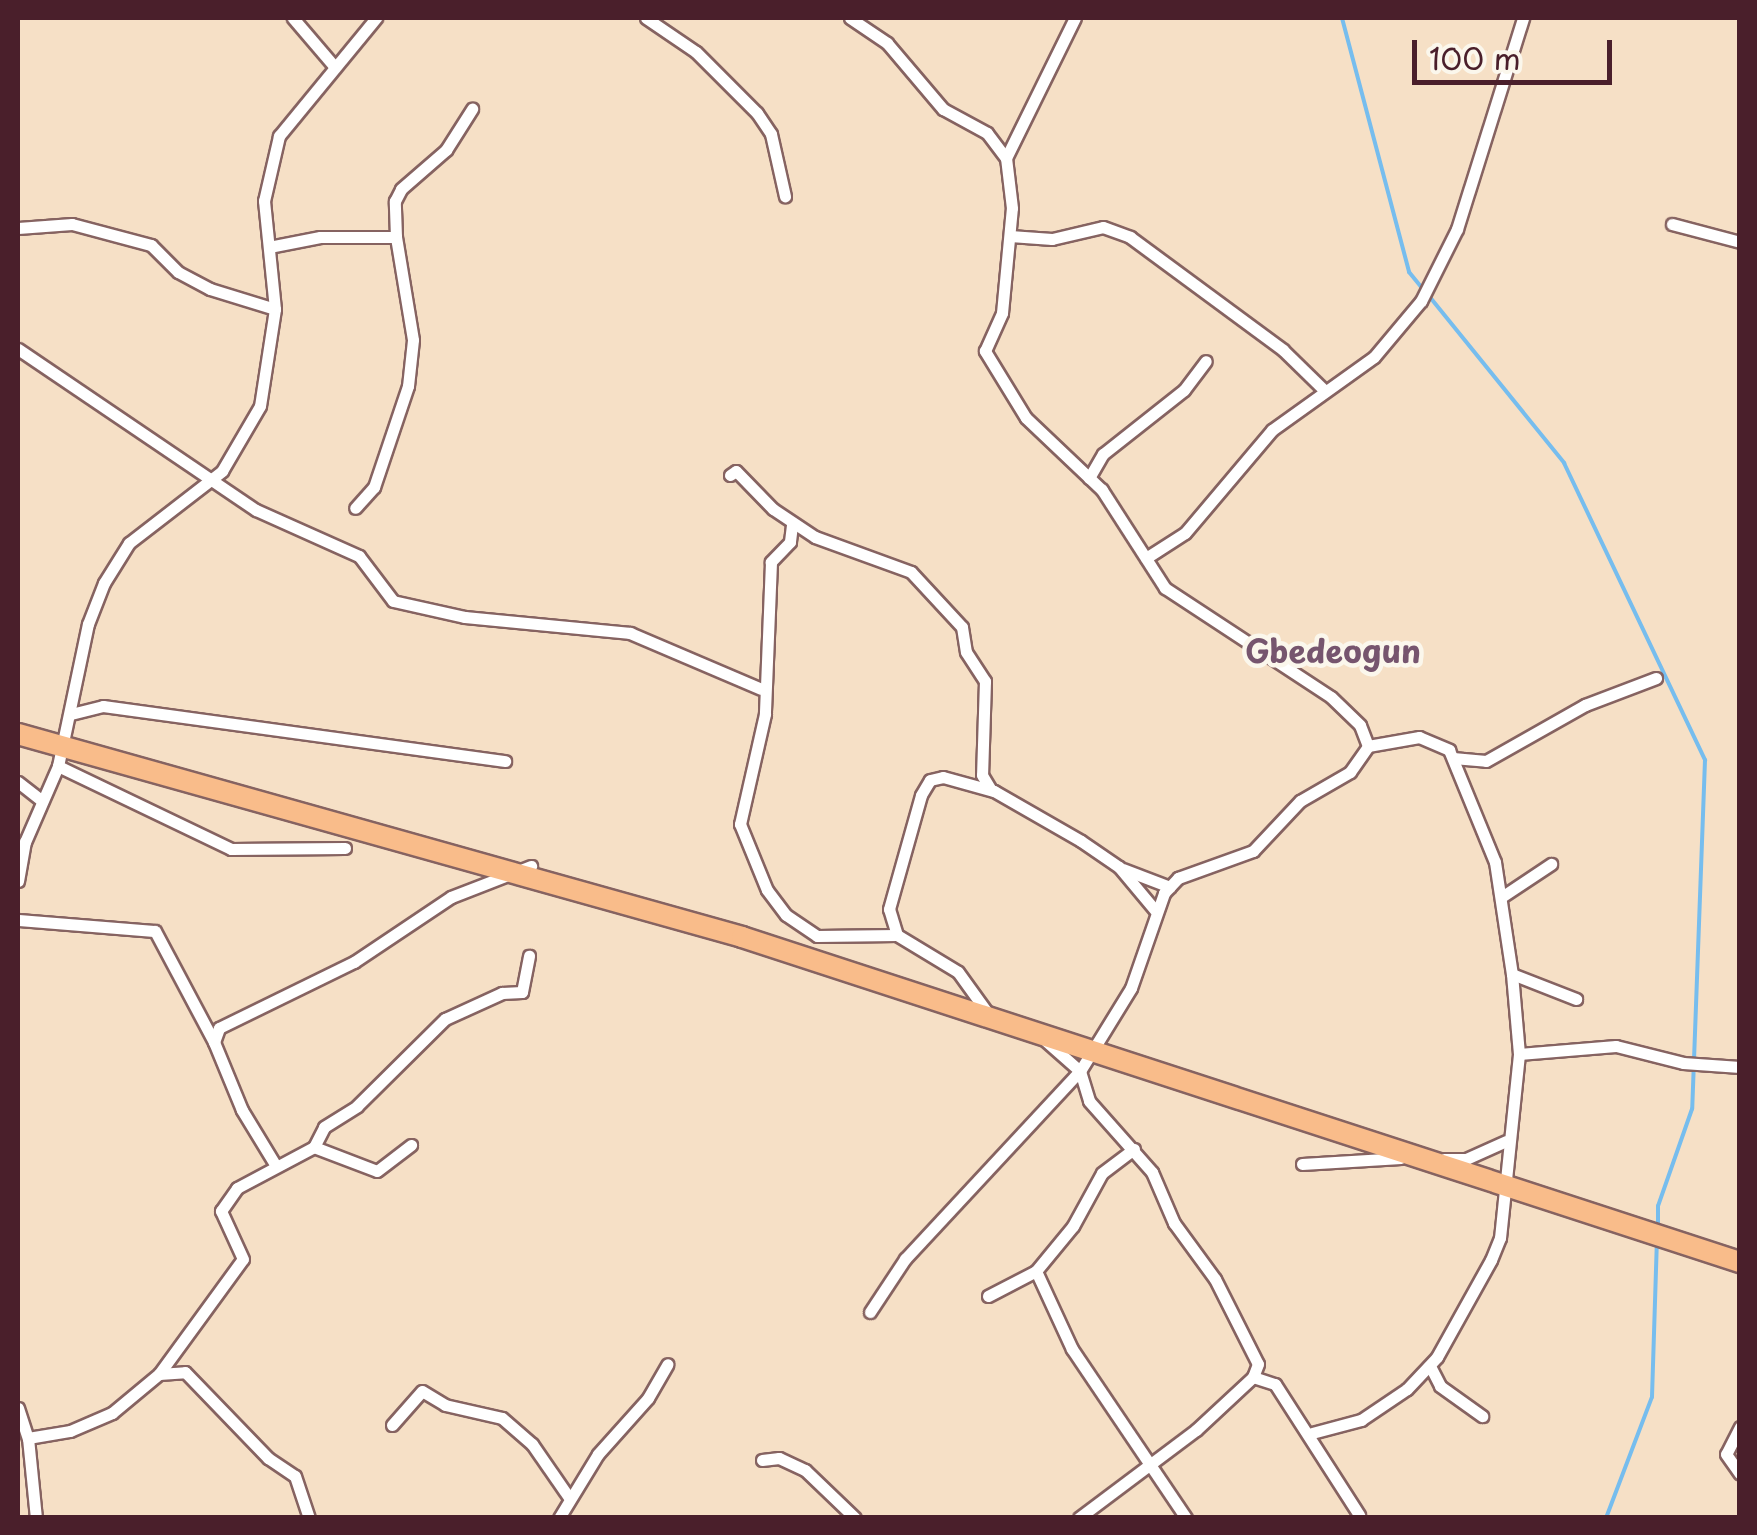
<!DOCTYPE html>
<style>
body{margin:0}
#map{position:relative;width:1757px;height:1535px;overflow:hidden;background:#f6e0c6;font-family:"Playpen Sans",sans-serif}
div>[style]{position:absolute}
.stream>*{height:4px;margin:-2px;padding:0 2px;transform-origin:2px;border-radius:2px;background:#76bdee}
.roads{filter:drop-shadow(2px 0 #866361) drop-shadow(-2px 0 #866361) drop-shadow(0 2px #866361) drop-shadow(0 -2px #866361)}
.street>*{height:11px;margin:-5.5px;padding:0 5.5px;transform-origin:5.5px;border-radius:5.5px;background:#fff}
.highway>*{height:20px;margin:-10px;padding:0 10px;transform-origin:10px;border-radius:10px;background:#f9bc8a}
span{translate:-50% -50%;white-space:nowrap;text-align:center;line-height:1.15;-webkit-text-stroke:9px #fbf7ec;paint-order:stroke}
.quarter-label{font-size:32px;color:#76556e;font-weight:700}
.frame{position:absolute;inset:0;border:20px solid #4a1f2b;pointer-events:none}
.scale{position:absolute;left:1412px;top:40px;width:200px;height:45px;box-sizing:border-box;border:5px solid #4a1f2b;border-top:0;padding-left:12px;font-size:30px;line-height:35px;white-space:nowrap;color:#4a1f2b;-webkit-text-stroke:8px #fbf7ec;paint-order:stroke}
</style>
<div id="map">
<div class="stream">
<i style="left:1342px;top:18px;width:263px;rotate:75.2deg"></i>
<i style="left:1409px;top:272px;width:22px;rotate:51deg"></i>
<i style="left:1429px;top:296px;width:215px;rotate:51deg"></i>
<i style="left:1564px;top:463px;width:329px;rotate:64.6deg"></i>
<i style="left:1705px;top:760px;width:349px;rotate:92.1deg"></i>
<i style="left:1692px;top:1109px;width:103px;rotate:109.3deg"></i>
<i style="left:1658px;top:1206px;width:21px;rotate:90deg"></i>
<i style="left:1606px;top:1518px;width:129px;rotate:-69.2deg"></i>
<i style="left:1652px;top:1397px;width:156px;rotate:-88.2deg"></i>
</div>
<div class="roads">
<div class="street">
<i style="left:293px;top:18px;width:63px;rotate:49.5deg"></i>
<i style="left:646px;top:18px;width:60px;rotate:34.2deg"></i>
<i style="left:696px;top:52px;width:86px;rotate:45deg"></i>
<i style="left:757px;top:113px;width:25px;rotate:56deg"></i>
<i style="left:771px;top:134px;width:64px;rotate:77.3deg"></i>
<i style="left:850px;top:18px;width:45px;rotate:34deg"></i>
<i style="left:887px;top:43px;width:87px;rotate:49.7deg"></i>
<i style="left:943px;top:109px;width:50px;rotate:28.6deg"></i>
<i style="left:987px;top:133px;width:31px;rotate:53deg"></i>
<i style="left:1672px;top:224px;width:70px;rotate:14.8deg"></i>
<i style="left:18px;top:228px;width:54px;rotate:-4.2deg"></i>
<i style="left:72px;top:224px;width:82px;rotate:14.9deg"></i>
<i style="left:151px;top:245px;width:38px;rotate:45deg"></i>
<i style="left:178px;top:272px;width:36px;rotate:28deg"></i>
<i style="left:210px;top:289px;width:68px;rotate:17.1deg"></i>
<i style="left:1010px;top:236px;width:42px;rotate:4.1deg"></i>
<i style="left:1052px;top:239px;width:52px;rotate:-13.2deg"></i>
<i style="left:1103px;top:227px;width:29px;rotate:20deg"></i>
<i style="left:1130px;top:237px;width:190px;rotate:36.4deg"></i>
<i style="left:1283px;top:350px;width:57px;rotate:44.3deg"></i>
<i style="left:396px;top:237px;width:36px;rotate:-92deg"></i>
<i style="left:395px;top:201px;width:13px;rotate:-63deg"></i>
<i style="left:401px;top:189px;width:60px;rotate:-40.9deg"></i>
<i style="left:446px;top:150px;width:49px;rotate:-57.6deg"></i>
<i style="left:269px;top:247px;width:52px;rotate:-11.1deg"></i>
<i style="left:320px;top:237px;width:76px"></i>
<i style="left:396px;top:237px;width:104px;rotate:80.6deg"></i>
<i style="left:413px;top:340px;width:46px;rotate:96.2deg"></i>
<i style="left:408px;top:386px;width:107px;rotate:108.6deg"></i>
<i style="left:374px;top:487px;width:28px;rotate:132deg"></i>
<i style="left:18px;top:349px;width:287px;rotate:34.1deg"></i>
<i style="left:256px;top:510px;width:113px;rotate:24.1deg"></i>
<i style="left:359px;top:556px;width:56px;rotate:52.9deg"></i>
<i style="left:393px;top:601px;width:74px;rotate:12.5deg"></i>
<i style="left:465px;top:617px;width:166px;rotate:5.5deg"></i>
<i style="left:630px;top:633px;width:142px;rotate:23.1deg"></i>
<i style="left:730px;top:475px;width:7px;rotate:-34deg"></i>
<i style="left:736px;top:471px;width:53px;rotate:45.8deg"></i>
<i style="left:773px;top:509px;width:50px;rotate:33.7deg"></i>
<i style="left:815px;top:537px;width:102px;rotate:20deg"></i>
<i style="left:911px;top:572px;width:75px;rotate:47.2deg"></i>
<i style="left:962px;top:627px;width:25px;rotate:81deg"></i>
<i style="left:966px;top:652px;width:35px;rotate:57deg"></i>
<i style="left:985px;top:681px;width:94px;rotate:91.8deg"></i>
<i style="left:982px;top:775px;width:17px;rotate:59deg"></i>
<i style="left:1089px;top:478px;width:28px;rotate:-60deg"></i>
<i style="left:1103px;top:454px;width:103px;rotate:-38.3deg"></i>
<i style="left:1184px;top:390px;width:36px;rotate:-53deg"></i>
<i style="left:792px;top:525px;width:17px;rotate:97deg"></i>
<i style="left:790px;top:542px;width:28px;rotate:134deg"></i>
<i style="left:771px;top:562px;width:152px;rotate:92.3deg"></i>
<i style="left:765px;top:714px;width:113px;rotate:102.8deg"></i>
<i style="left:740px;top:824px;width:71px;rotate:67.8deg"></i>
<i style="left:767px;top:890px;width:31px;rotate:53deg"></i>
<i style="left:786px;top:915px;width:37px;rotate:34deg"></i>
<i style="left:817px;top:936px;width:80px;rotate:-0.7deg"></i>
<i style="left:897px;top:935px;width:71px;rotate:31.2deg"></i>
<i style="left:958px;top:972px;width:53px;rotate:54.2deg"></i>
<i style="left:1146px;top:558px;width:46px;rotate:-32.7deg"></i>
<i style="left:1185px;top:533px;width:135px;rotate:-49.8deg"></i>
<i style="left:1272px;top:430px;width:125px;rotate:-35.6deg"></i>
<i style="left:1374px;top:357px;width:73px;rotate:-50deg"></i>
<i style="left:1421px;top:301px;width:80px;rotate:-63.4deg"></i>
<i style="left:1457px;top:229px;width:221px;rotate:-72.6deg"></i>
<i style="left:71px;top:714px;width:33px;rotate:-14deg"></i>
<i style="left:103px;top:706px;width:406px;rotate:7.8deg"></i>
<i style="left:1368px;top:746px;width:52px;rotate:-10deg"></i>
<i style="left:1419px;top:737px;width:33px;rotate:23deg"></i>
<i style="left:1449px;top:750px;width:121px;rotate:67.7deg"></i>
<i style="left:1495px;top:862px;width:113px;rotate:81.4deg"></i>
<i style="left:1512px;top:974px;width:69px;rotate:21.3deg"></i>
<i style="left:1453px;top:758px;width:33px;rotate:5deg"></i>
<i style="left:1486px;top:761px;width:114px;rotate:-29.5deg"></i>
<i style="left:1585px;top:705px;width:76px;rotate:-20.8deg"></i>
<i style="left:58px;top:766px;width:192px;rotate:25.6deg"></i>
<i style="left:231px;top:849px;width:114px;rotate:-0.5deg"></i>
<i style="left:18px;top:782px;width:29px;rotate:38deg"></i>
<i style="left:1123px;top:869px;width:50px;rotate:21deg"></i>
<i style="left:18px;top:881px;width:40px;rotate:-80deg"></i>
<i style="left:25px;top:842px;width:83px;rotate:-66.5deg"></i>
<i style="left:58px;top:766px;width:145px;rotate:-78.1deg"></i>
<i style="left:88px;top:624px;width:44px;rotate:-68.7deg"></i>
<i style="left:104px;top:583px;width:47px;rotate:-58deg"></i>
<i style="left:129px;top:543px;width:118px;rotate:-37.7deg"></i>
<i style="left:222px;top:471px;width:75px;rotate:-59.7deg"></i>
<i style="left:260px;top:406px;width:98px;rotate:-81.2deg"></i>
<i style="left:275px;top:309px;width:109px;rotate:-95.8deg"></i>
<i style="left:264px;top:201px;width:67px;rotate:-77deg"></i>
<i style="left:279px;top:136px;width:153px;rotate:-50.6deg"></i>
<i style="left:1503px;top:896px;width:58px;rotate:-33.7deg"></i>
<i style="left:18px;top:920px;width:137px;rotate:4.6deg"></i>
<i style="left:155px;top:931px;width:126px;rotate:62deg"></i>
<i style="left:897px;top:935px;width:27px;rotate:-107deg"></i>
<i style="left:889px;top:909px;width:118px;rotate:-74.3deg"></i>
<i style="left:921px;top:795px;width:17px;rotate:-59deg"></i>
<i style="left:930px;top:780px;width:13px;rotate:-13deg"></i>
<i style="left:943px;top:777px;width:53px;rotate:15.4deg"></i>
<i style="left:994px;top:791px;width:100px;rotate:29.9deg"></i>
<i style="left:1081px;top:841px;width:46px;rotate:34.4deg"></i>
<i style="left:1119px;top:867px;width:56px;rotate:50.1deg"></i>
<i style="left:1512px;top:974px;width:80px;rotate:85deg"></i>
<i style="left:1519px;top:1054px;width:97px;rotate:-4.7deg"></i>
<i style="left:1616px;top:1046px;width:69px;rotate:14.2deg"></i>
<i style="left:1683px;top:1063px;width:57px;rotate:4deg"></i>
<i style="left:1046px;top:1041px;width:45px;rotate:41.4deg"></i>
<i style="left:1080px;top:1071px;width:31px;rotate:73deg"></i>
<i style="left:1089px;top:1101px;width:95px;rotate:48.4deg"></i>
<i style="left:1152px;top:1172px;width:56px;rotate:66.7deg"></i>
<i style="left:1174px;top:1223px;width:69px;rotate:53.8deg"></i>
<i style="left:1215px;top:1279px;width:95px;rotate:63.2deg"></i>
<i style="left:1258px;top:1364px;width:14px;rotate:111deg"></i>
<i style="left:1253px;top:1377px;width:78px;rotate:137.1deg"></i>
<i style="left:1196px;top:1430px;width:146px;rotate:143.1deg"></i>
<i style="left:314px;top:1147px;width:22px;rotate:-63deg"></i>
<i style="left:324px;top:1127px;width:39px;rotate:-32deg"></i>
<i style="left:357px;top:1106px;width:124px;rotate:-44.7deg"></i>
<i style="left:445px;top:1019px;width:63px;rotate:-24.5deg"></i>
<i style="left:502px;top:993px;width:20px;rotate:-3deg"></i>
<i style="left:522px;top:992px;width:37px;rotate:-79deg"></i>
<i style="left:1444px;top:1159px;width:22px"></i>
<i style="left:1466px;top:1159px;width:44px;rotate:-24.2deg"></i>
<i style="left:1302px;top:1164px;width:99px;rotate:-3.5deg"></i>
<i style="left:276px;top:1166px;width:66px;rotate:-121.3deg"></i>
<i style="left:242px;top:1110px;width:74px;rotate:-112.4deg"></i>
<i style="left:214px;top:1042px;width:15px;rotate:-70deg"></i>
<i style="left:219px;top:1028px;width:150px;rotate:-26.1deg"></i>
<i style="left:354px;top:962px;width:117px;rotate:-33.8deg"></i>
<i style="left:451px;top:897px;width:86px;rotate:-21.2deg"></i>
<i style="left:1036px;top:1271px;width:86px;rotate:65.2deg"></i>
<i style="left:1072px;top:1349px;width:204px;rotate:56deg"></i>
<i style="left:988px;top:1296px;width:54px;rotate:-27.5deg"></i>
<i style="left:1036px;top:1271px;width:58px;rotate:-50.6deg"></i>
<i style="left:1073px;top:1226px;width:60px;rotate:-61.3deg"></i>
<i style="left:1102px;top:1173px;width:40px;rotate:-37deg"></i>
<i style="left:870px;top:1312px;width:64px;rotate:-56.6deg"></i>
<i style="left:905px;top:1259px;width:257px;rotate:-47.1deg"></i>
<i style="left:1080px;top:1071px;width:97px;rotate:-58.4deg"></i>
<i style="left:1131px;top:988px;width:101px;rotate:-70.8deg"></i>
<i style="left:1164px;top:893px;width:21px;rotate:-47deg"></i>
<i style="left:1178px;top:878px;width:80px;rotate:-19.8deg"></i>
<i style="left:1253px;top:851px;width:69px;rotate:-46.8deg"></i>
<i style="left:1300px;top:801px;width:58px;rotate:-30.1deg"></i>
<i style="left:1350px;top:772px;width:32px;rotate:-55deg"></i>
<i style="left:1368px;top:746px;width:22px;rotate:-111deg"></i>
<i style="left:1360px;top:725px;width:40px;rotate:-136deg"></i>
<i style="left:1331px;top:697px;width:199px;rotate:-146.7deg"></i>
<i style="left:1165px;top:588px;width:117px;rotate:-122.7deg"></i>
<i style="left:1102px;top:490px;width:105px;rotate:-136.5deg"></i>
<i style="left:1026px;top:418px;width:79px;rotate:-121.5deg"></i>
<i style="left:985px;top:351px;width:42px;rotate:-65.9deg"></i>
<i style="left:1002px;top:313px;width:105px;rotate:-84.6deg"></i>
<i style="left:1012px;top:208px;width:50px;rotate:-96.8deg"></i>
<i style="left:1006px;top:158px;width:156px;rotate:-63.8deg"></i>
<i style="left:1430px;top:1366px;width:22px;rotate:63deg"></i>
<i style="left:1440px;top:1386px;width:52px;rotate:35.5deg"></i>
<i style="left:159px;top:1374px;width:26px;rotate:-4deg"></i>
<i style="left:185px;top:1372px;width:120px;rotate:46deg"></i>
<i style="left:268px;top:1458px;width:32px;rotate:34deg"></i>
<i style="left:295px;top:1476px;width:44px;rotate:71.6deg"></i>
<i style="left:1253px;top:1377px;width:23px;rotate:18deg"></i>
<i style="left:1275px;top:1384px;width:156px;rotate:57.3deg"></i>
<i style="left:18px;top:1408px;width:32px;rotate:72deg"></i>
<i style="left:28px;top:1438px;width:80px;rotate:84.3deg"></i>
<i style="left:392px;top:1425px;width:45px;rotate:-48.6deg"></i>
<i style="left:422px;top:1391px;width:27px;rotate:31deg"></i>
<i style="left:445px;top:1405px;width:58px;rotate:12.8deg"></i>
<i style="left:502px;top:1418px;width:40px;rotate:41deg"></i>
<i style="left:532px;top:1444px;width:63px;rotate:55.3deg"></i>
<i style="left:1740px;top:1427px;width:30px;rotate:117deg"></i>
<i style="left:1726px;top:1454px;width:24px;rotate:55deg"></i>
<i style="left:1312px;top:1433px;width:51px;rotate:-14.9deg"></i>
<i style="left:1361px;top:1420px;width:55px;rotate:-34deg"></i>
<i style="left:1407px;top:1389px;width:44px;rotate:-46.8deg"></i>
<i style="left:1437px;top:1357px;width:111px;rotate:-60.9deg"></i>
<i style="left:1491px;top:1260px;width:24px;rotate:-68deg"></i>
<i style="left:1500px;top:1238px;width:185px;rotate:-84.1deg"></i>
<i style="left:28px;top:1438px;width:43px;rotate:-9.5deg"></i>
<i style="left:70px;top:1431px;width:46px;rotate:-23.2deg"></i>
<i style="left:112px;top:1413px;width:61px;rotate:-39.7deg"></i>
<i style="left:159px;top:1374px;width:142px;rotate:-53.9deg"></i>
<i style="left:243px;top:1259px;width:53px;rotate:-114.6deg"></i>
<i style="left:221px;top:1211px;width:28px;rotate:-55deg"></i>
<i style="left:237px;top:1188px;width:87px;rotate:-28deg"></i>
<i style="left:314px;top:1147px;width:67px;rotate:20.9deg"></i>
<i style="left:377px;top:1171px;width:43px;rotate:-37.4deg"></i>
<i style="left:762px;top:1460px;width:17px;rotate:-7deg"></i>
<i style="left:779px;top:1458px;width:29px;rotate:25deg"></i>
<i style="left:805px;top:1470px;width:69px;rotate:43.8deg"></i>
<i style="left:559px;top:1518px;width:75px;rotate:-58.6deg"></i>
<i style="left:598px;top:1454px;width:75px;rotate:-48.2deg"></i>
<i style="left:648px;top:1398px;width:39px;rotate:-60deg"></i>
</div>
<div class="highway">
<i style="left:18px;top:734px;width:752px;rotate:15.66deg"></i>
<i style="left:742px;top:937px;width:1050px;rotate:18.04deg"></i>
</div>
</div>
<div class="quarter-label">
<span style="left:1333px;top:650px">Gbedeogun</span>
</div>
<div class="frame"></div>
<div class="scale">100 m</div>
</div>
